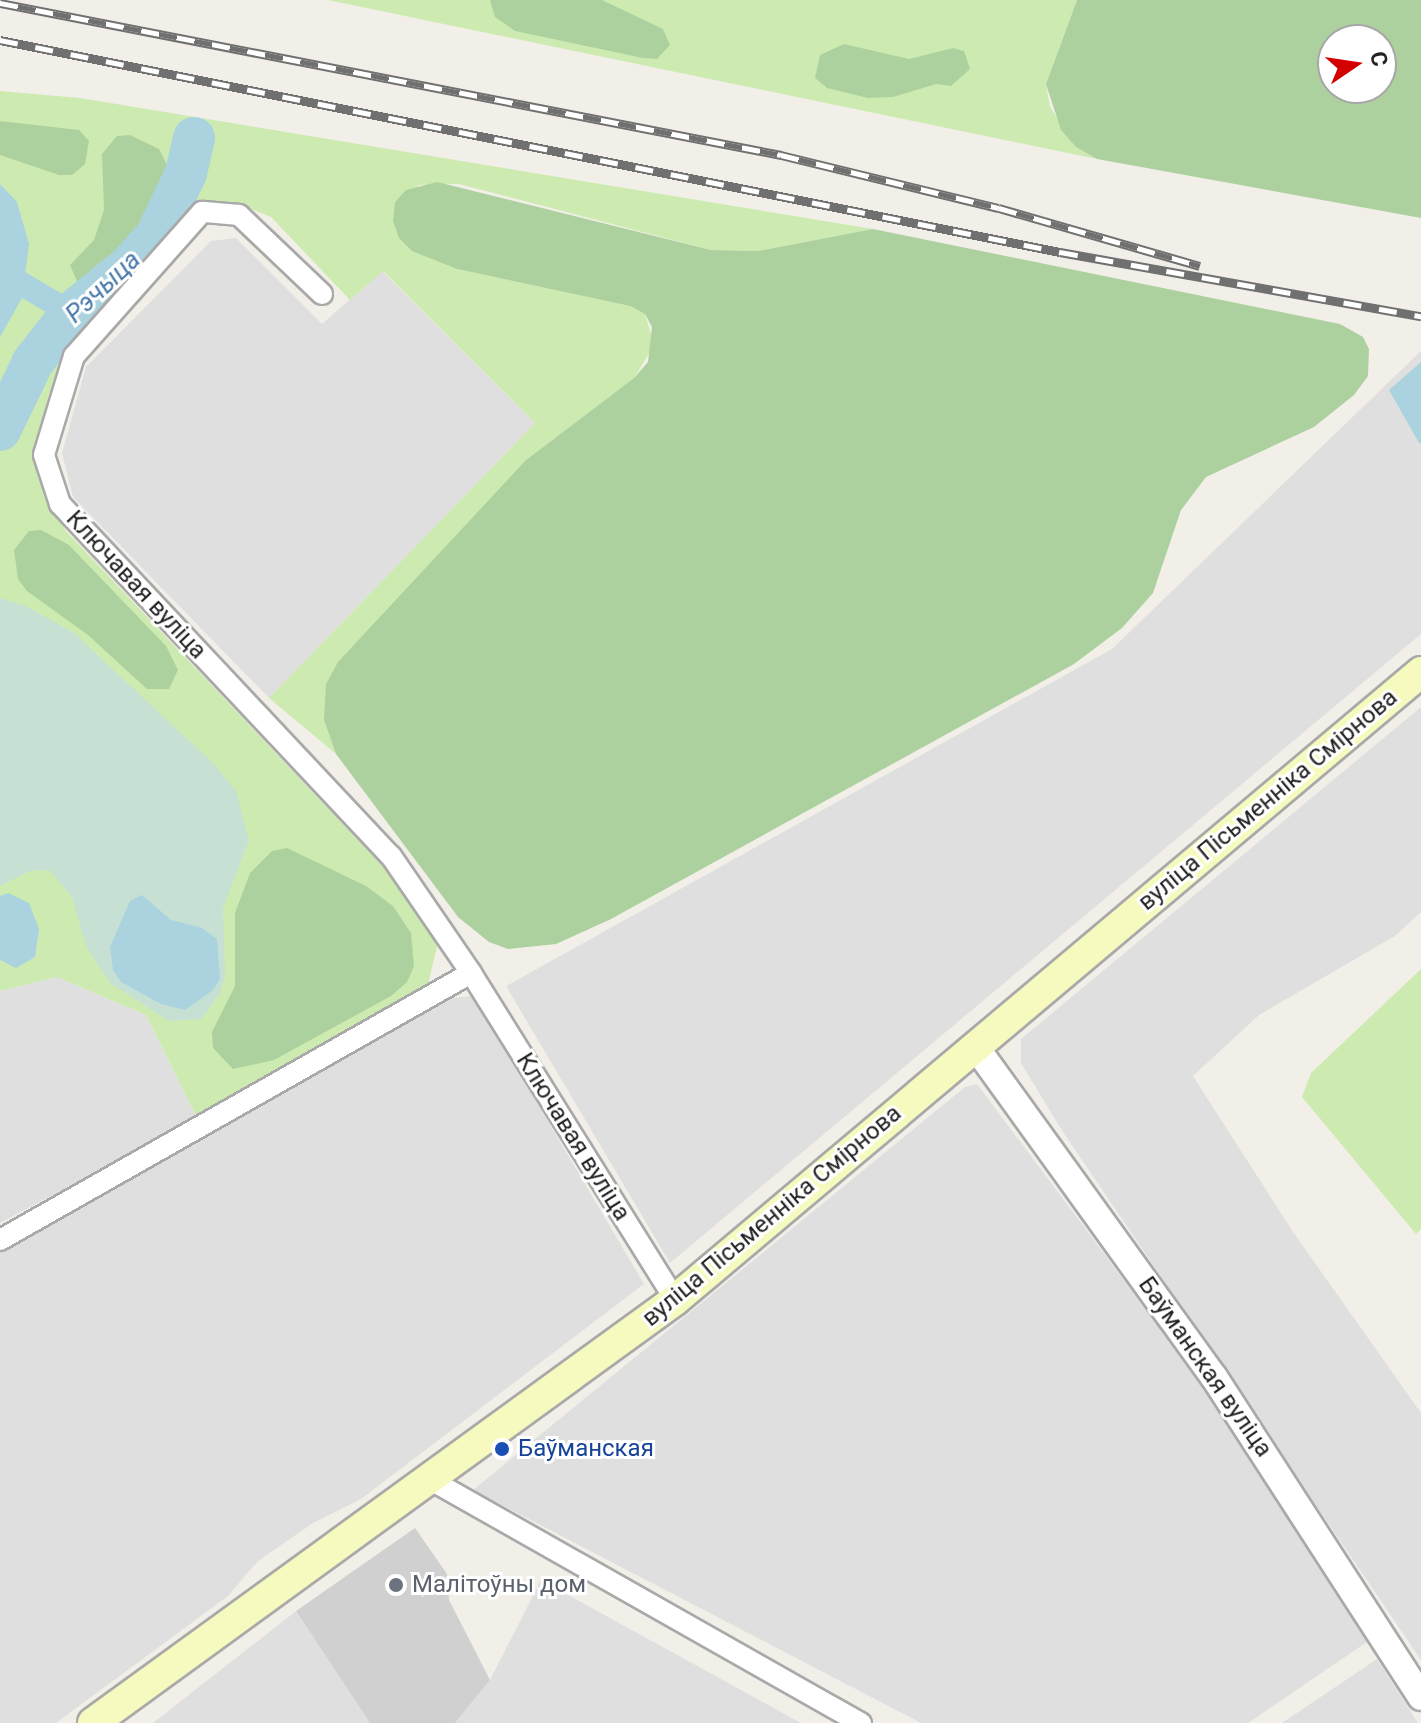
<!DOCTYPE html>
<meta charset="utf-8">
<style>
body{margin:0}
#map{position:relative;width:1421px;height:1723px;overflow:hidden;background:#f2efe9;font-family:Roboto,sans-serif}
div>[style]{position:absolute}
.residential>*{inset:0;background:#e0dfdf}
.religious>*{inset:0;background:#d0d0d0}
.grass>*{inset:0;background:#cdebb0}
.forest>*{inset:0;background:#add19e}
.wetland>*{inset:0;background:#c6e0d4}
.water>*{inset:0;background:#aad3df}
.canal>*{height:24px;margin:-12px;padding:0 12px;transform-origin:12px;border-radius:12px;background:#aad3df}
.river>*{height:42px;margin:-21px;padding:0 21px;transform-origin:21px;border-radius:21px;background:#aad3df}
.roads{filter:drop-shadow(2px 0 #a9a9a9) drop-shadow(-2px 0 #a9a9a9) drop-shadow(0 2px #a9a9a9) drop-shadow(0 -2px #a9a9a9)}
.minor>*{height:20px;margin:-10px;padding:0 10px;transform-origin:10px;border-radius:10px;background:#fff}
.tertiary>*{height:26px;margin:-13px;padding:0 13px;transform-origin:13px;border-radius:13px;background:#fff}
.secondary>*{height:30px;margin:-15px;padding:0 15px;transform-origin:15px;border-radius:15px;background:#f7fabf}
.rail>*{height:9px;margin-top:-4.5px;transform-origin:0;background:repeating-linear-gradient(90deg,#fff 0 18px,#707070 0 36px);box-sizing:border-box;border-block:2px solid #707070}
.dots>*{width:22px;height:22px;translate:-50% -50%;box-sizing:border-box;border:4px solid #fff;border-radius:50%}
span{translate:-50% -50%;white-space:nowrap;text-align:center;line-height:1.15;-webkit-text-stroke:6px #fff;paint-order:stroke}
.street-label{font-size:24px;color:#222}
.transit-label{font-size:24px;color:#164399}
.left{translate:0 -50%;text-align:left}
.worship-label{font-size:24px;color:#5b616d}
.water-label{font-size:26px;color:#4a7aab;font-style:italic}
.north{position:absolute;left:1317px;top:24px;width:80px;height:80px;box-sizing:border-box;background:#fff;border:2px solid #a7a7a7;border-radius:50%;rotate:77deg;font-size:22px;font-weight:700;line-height:32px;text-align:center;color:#222}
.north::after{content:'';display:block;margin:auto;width:28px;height:36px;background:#d40000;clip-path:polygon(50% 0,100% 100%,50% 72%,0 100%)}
</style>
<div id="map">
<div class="residential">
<i style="clip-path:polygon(236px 238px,322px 324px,382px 271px,535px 423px,269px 698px,73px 497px,62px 453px,86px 367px,211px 241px)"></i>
<i style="clip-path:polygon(1421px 351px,1421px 634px,670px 1263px,506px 986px,1112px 649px)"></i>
<i style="clip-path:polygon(1421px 707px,1421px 912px,1395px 936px,1259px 1015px,1193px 1076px,1291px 1229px,1421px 1413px,1421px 1660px,1061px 1129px,1021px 1063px,1021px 1039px)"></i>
<i style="clip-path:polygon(57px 977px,146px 1015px,197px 1118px,0 1223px,0 991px)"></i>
<i style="clip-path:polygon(474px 996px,644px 1284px,361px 1499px,313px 1523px,258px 1561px,228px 1596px,56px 1723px,0 1723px,0 1252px,450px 998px)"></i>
<i style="clip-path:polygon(977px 1084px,1198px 1379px,1367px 1642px,1248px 1723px,921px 1723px,473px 1490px,965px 1087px)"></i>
<i style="clip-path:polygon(541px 1580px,801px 1723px,455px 1723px,490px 1680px)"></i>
<i style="clip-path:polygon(296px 1611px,370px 1723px,153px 1723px)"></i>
<i style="clip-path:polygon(1377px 1659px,1418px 1723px,1282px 1723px)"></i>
</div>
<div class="religious">
<i style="clip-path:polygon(415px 1528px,447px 1574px,449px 1600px,490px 1680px,455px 1723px,370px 1723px,296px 1611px)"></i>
</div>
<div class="grass">
<i style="clip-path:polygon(328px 0,1077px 0,1046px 84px,1050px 107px,1076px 147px,1097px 159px)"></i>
<i style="clip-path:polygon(0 91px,80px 98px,873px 229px,758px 251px,711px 250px,459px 184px,418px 185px,457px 269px,630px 306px,645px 314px,654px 345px,634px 378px,526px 460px,324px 720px,336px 754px,269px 698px,535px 423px,383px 271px,350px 300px,271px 217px,234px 202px,214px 204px,69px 355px,48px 397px,39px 458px,53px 508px,66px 531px,389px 873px,429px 925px,437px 947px,428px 984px,414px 1001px,197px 1118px,146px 1015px,57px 977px,0 991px)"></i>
<i style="clip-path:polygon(1421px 969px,1421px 1229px,1416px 1234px,1302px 1097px,1311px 1073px)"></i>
</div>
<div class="forest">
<i style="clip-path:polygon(490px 0,602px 0,663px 29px,670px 45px,657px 59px,643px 58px,515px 31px,495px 17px)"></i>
<i style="clip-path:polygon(evenodd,1077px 0,1421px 0,1421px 218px,1097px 159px,1076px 147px,1061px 130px,1046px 84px,1077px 0,1333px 40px,1381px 40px,1381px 88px,1333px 88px,1333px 40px)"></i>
<i style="clip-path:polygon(844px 44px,909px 59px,953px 48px,964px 51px,970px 69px,951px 86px,936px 84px,893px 97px,868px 98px,827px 88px,815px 78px,820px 55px)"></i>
<i style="clip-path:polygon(0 121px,79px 130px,89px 141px,85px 164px,72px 175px,59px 175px,0 155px)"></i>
<i style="clip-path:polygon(130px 135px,159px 149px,167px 165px,163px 205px,129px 252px,93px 284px,79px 286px,70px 265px,94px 240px,104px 210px,102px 154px,117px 136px)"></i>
<i style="clip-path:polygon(437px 182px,711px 250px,758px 251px,873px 229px,1340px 324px,1363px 337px,1369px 349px,1368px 376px,1354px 395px,1314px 427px,1206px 477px,1181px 510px,1153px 593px,1122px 628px,1074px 664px,611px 919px,556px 944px,508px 949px,489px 942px,458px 917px,336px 754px,324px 720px,326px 684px,338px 662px,526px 460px,634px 378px,648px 362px,652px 327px,645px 314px,630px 306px,457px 269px,412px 251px,399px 238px,393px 221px,395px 202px,406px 190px)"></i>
<i style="clip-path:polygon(41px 530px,69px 545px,166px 646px,178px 670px,169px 689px,147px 689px,88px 635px,27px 591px,18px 579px,14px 550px,29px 531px)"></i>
<i style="clip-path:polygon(287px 848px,366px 886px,393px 906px,411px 933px,414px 966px,407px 982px,391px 996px,274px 1060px,233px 1069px,213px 1048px,212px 1032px,235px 986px,235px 913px,250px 873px,272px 851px)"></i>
</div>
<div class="wetland">
<i style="clip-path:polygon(0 598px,26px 606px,74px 633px,214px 764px,236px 791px,249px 840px,223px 908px,225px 976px,220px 994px,201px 1019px,169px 1021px,110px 983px,86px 946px,72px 897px,49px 870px,30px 871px,0 886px)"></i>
</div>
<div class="water">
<i style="clip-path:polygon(0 184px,17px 202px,29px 244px,22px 298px,0 337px)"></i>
<i style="clip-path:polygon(1421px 362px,1421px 443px,1419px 443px,1389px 390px)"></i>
<i style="clip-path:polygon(8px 893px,29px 903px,39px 929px,35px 957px,16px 968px,0 960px,0 896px)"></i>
<i style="clip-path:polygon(142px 895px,171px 920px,202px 928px,217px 939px,220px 979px,213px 990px,185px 1010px,161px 1004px,121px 982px,113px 970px,110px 947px,130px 901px)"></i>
</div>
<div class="canal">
<i style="left:0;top:271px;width:82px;rotate:30.6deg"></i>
</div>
<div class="river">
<i style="left:0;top:430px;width:76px;rotate:-64.1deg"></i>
<i style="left:33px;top:362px;width:62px;rotate:-52.2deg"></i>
<i style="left:71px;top:313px;width:75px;rotate:-39deg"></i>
<i style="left:129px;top:266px;width:40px;rotate:-48deg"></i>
<i style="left:156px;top:236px;width:70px;rotate:-64.5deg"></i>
<i style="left:186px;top:173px;width:36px;rotate:-77deg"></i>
</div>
<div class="roads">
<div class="minor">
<i style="left:322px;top:294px;width:115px;rotate:-136.4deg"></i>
<i style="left:239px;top:215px;width:37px;rotate:-175deg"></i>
<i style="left:202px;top:212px;width:193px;rotate:131.6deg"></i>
<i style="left:74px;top:356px;width:103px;rotate:106.9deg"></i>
<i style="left:44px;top:455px;width:52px;rotate:71.9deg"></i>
<i style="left:60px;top:504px;width:483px;rotate:46.8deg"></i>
<i style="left:391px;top:856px;width:142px;rotate:55.6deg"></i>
<i style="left:471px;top:973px;width:385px;rotate:58deg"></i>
<i style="left:0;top:1240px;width:541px;rotate:-29.55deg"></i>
<i style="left:431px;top:1480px;width:494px;rotate:29.5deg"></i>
</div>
<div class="tertiary">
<i style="left:975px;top:1046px;width:408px;rotate:54.2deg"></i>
<i style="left:1214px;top:1377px;width:381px;rotate:57.1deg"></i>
</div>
<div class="secondary">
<i style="left:93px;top:1723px;width:719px;rotate:-36.01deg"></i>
<i style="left:675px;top:1300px;width:975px;rotate:-40.09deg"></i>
</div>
</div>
<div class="rail">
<i style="left:0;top:3px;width:796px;rotate:11.01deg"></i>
<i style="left:781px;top:155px;width:224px;rotate:13.7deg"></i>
<i style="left:999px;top:208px;width:209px;rotate:16.1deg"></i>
<i style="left:0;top:40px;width:1081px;rotate:11.31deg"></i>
<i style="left:1060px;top:252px;width:367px;rotate:10.1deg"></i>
</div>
<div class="dots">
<i style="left:502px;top:1449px;background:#1a4fb4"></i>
<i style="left:396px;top:1585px;background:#6b7280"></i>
</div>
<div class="street-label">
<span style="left:136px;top:585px;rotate:47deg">Ключавая вуліца</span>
<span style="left:1268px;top:800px;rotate:-40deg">вуліца Пісьменніка Смірнова</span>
<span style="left:573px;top:1137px;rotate:58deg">Ключавая вуліца</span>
<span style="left:772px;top:1216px;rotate:-40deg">вуліца Пісьменніка Смірнова</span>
<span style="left:1205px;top:1367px;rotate:55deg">Баўманская вуліца</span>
</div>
<div class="transit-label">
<span class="left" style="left:518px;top:1449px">Баўманская</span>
</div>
<div class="worship-label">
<span class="left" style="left:412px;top:1585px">Малітоўны дом</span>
</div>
<div class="water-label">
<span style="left:103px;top:287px;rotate:-43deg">Рэчыца</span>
</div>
<div class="north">С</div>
</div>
